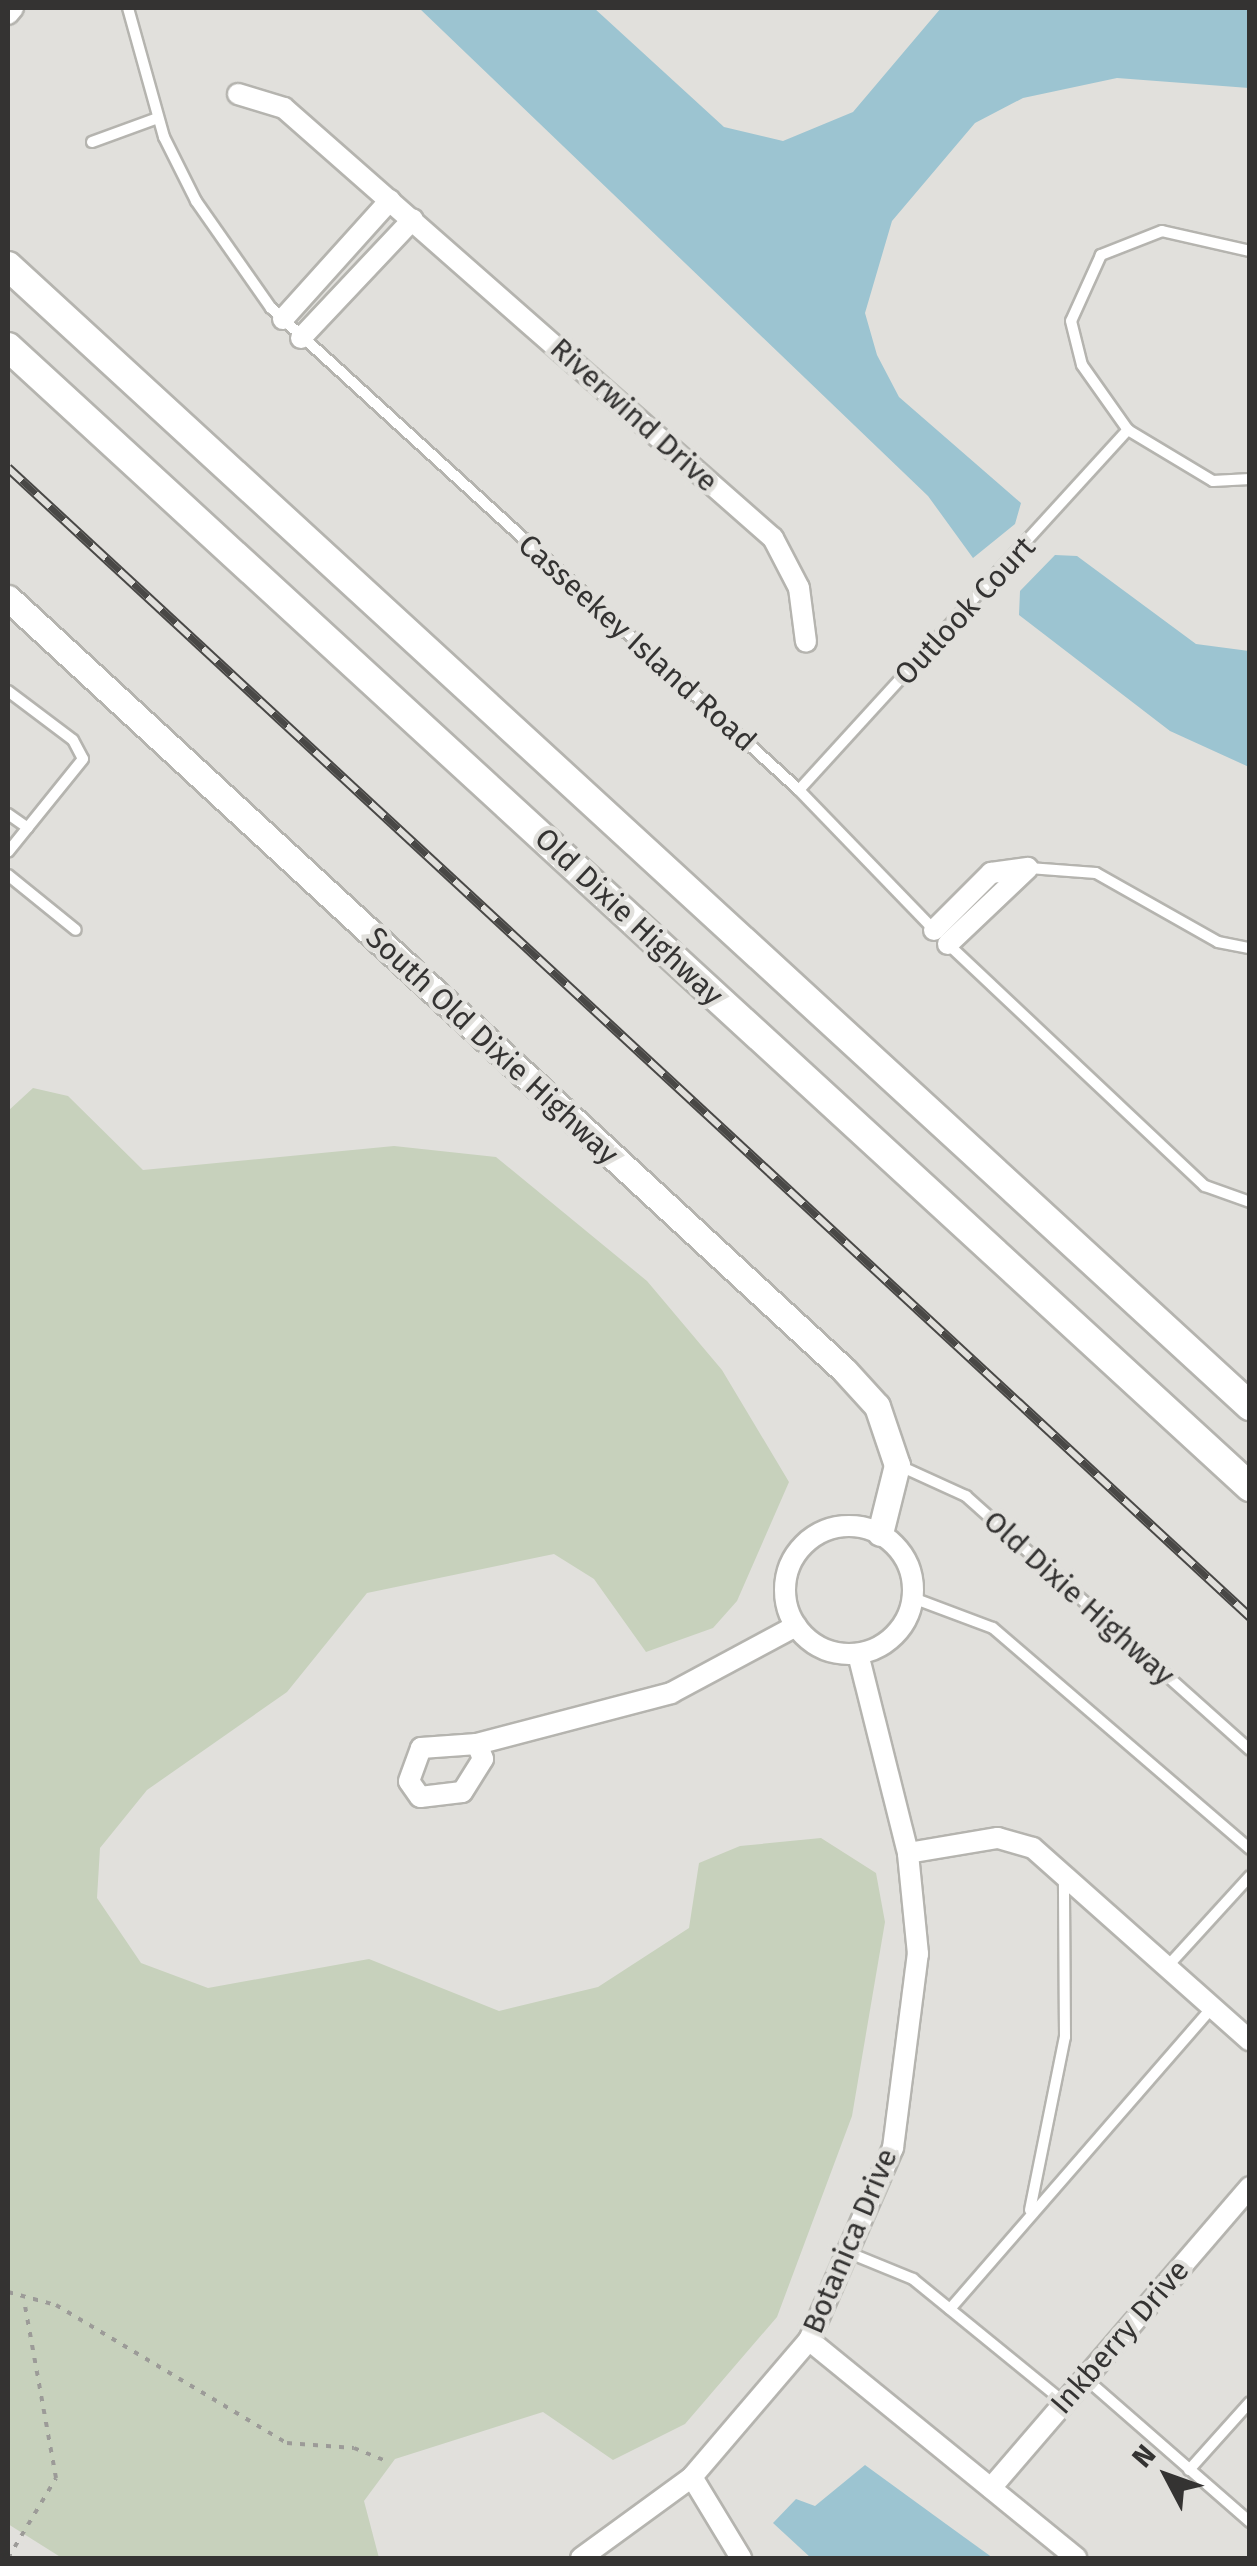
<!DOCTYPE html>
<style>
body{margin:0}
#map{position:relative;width:1257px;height:2566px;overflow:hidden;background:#e1e0dc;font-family:"Fira Sans",sans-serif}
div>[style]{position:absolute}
.green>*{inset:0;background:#c7d1bc}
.water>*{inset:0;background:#9cc4d1}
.path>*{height:4px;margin-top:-2px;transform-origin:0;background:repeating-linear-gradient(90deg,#9c9b98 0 5px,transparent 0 13px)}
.roads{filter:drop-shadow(2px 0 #b5b4af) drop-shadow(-2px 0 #b5b4af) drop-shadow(0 2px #b5b4af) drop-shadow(0 -2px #b5b4af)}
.service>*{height:10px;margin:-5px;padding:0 5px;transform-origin:5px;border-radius:5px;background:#fff}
.minor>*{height:20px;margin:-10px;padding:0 10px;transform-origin:10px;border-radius:10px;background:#fff}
.minor>.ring{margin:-10px;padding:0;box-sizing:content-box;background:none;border:20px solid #fff;border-radius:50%}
.tertiary>*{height:25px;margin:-12.5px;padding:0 12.5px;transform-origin:12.5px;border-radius:12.5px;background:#fff}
.secondary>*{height:28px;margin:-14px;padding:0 14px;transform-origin:14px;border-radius:14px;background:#fff}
.rail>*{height:10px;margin-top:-5px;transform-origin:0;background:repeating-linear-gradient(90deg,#e1e0dc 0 19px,#494846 0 38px);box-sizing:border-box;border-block:2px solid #494846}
span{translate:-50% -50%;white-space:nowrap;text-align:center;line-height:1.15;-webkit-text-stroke:9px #e1e0dc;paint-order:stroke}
.street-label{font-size:30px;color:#343332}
.frame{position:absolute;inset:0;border:10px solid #343332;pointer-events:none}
.north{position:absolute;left:1117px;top:2426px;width:100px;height:100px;-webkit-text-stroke:8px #e1e0dc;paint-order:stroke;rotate:311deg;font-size:28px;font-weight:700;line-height:40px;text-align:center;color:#343332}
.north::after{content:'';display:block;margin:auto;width:35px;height:45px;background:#343332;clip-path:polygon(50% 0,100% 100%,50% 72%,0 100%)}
</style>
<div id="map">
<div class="green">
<i style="clip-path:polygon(33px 1088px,68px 1096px,143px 1170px,394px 1146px,496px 1157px,647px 1281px,722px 1370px,789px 1482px,737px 1601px,713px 1628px,646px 1652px,594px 1579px,554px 1554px,367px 1593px,287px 1692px,147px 1790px,100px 1848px,97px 1898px,141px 1963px,208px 1988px,369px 1959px,499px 2011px,598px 1987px,689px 1928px,699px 1863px,740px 1846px,821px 1838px,876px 1873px,885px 1922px,852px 2116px,777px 2317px,685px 2424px,613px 2460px,543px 2412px,395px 2459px,364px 2501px,379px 2558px,62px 2558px,8px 2524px,8px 1111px)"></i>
</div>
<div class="water">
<i style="clip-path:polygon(419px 8px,594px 8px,724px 127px,783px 141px,853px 112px,941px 8px,1249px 8px,1249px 88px,1117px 78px,1023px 98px,975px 123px,892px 221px,865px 313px,877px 355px,899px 397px,1021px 503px,1015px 524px,973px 558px,928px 496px)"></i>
<i style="clip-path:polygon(1055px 555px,1077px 556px,1196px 644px,1249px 651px,1249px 767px,1170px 731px,1019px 615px,1020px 591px)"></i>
<i style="clip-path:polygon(865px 2465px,946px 2524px,993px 2558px,811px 2558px,773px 2523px,796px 2499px,815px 2506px)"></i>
</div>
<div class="path">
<i style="left:8px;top:2292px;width:50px;rotate:15.2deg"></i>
<i style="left:56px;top:2305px;width:269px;rotate:30.9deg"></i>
<i style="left:287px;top:2443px;width:67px;rotate:4.3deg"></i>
<i style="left:354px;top:2448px;width:38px;rotate:22deg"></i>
<i style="left:8px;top:2558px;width:93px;rotate:-59deg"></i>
<i style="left:56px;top:2478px;width:181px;rotate:-100.2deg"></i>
</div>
<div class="roads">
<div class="service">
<i style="left:128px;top:8px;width:134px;rotate:74.4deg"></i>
<i style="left:164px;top:137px;width:72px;rotate:63.4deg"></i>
<i style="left:196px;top:201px;width:131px;rotate:55deg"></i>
<i style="left:271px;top:308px;width:715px;rotate:42.39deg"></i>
<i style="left:799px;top:790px;width:197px;rotate:46deg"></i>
<i style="left:92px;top:142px;width:70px;rotate:-20deg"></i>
<i style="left:1250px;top:251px;width:90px;rotate:-167.2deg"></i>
<i style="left:1162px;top:231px;width:66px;rotate:158.5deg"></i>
<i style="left:1101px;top:255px;width:72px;rotate:114.4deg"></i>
<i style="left:1071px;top:321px;width:45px;rotate:76deg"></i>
<i style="left:1082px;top:365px;width:80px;rotate:54.7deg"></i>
<i style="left:1128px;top:430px;width:99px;rotate:31deg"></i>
<i style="left:1213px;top:481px;width:37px;rotate:-3deg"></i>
<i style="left:8px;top:691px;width:81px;rotate:37deg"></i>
<i style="left:73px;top:740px;width:21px;rotate:62deg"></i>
<i style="left:83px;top:759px;width:119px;rotate:128.9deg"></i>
<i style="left:799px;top:790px;width:488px;rotate:-47.6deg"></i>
<i style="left:8px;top:814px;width:24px;rotate:35deg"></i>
<i style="left:1029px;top:868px;width:67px;rotate:4.3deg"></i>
<i style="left:1096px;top:873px;width:140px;rotate:29.5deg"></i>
<i style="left:1218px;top:942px;width:33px;rotate:11deg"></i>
<i style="left:8px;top:875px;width:87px;rotate:39deg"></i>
<i style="left:948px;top:944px;width:353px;rotate:43.3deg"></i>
<i style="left:1205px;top:1186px;width:48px;rotate:19.6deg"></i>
<i style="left:898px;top:1465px;width:75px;rotate:24.5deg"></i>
<i style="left:966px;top:1496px;width:381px;rotate:41.8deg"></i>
<i style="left:913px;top:1598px;width:85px;rotate:20.6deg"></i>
<i style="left:993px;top:1628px;width:339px;rotate:40.7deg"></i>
<i style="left:1167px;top:1967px;width:123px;rotate:-47.6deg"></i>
<i style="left:1030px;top:2210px;width:177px;rotate:-78.6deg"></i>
<i style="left:1065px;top:2037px;width:161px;rotate:-90.4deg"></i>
<i style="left:852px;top:2254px;width:66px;rotate:22.3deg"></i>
<i style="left:913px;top:2279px;width:195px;rotate:39.2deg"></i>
<i style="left:950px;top:2309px;width:399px;rotate:-49deg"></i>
<i style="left:1085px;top:2378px;width:219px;rotate:41.1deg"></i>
<i style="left:1189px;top:2470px;width:91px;rotate:-48.1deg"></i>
</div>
<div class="minor">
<i style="left:8px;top:14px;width:8px;rotate:-50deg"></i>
<i style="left:238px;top:94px;width:48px;rotate:16.9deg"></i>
<i style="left:284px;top:108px;width:651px;rotate:41.33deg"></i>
<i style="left:773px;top:538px;width:56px;rotate:62.5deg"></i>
<i style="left:799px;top:588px;width:54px;rotate:82.6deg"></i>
<i style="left:283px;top:319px;width:160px;rotate:-48deg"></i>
<i style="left:301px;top:338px;width:163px;rotate:-46.7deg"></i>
<i style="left:934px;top:930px;width:81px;rotate:-45deg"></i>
<i style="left:991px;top:873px;width:37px;rotate:-8deg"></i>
<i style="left:948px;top:944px;width:110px;rotate:-43.5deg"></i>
<i class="ring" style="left:785px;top:1526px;width:108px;height:108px"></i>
<i style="left:477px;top:1744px;width:16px;rotate:68deg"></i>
<i style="left:483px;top:1759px;width:39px;rotate:122deg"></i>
<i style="left:462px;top:1792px;width:42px;rotate:173.2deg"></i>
<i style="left:420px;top:1797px;width:19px;rotate:-125deg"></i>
<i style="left:409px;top:1781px;width:35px;rotate:-70deg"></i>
<i style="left:421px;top:1748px;width:56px;rotate:-4.1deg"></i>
<i style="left:477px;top:1744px;width:201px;rotate:-14.7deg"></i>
<i style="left:671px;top:1693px;width:142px;rotate:-28.2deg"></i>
<i style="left:908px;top:1853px;width:91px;rotate:-9.5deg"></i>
<i style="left:998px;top:1838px;width:36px;rotate:16deg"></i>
<i style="left:1033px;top:1848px;width:290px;rotate:41.6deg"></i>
<i style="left:809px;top:2340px;width:345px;rotate:39.2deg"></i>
<i style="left:692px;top:2477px;width:95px;rotate:58.8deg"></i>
<i style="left:991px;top:2488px;width:397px;rotate:-49.3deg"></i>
<i style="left:581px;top:2558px;width:137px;rotate:-36.1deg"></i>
<i style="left:692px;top:2477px;width:180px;rotate:-49.5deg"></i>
<i style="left:809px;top:2340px;width:210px;rotate:-66.4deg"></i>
<i style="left:893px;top:2148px;width:196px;rotate:-82.7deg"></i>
<i style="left:918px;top:1954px;width:101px;rotate:-95.7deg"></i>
<i style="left:908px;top:1853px;width:205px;rotate:-104.1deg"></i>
</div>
<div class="tertiary">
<i style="left:8px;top:598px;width:1139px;rotate:42.72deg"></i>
<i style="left:845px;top:1371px;width:47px;rotate:47.6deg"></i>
<i style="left:877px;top:1406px;width:62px;rotate:71.3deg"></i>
<i style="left:897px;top:1465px;width:70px;rotate:104deg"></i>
</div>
<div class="secondary">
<i style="left:8px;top:266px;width:1686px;rotate:42.55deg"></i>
<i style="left:8px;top:347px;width:1686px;rotate:42.55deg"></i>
</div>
</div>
<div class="rail">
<i style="left:8px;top:468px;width:1692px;rotate:42.77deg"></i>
</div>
<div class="street-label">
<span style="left:634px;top:415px;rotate:42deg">Riverwind Drive</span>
<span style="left:965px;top:611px;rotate:-47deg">Outlook Court</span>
<span style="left:637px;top:643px;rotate:42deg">Casseekey Island Road</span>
<span style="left:629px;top:917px;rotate:43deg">Old Dixie Highway</span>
<span style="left:492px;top:1046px;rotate:43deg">South Old Dixie Highway</span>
<span style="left:1079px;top:1598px;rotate:42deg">Old Dixie Highway</span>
<span style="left:850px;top:2241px;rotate:-67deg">Botanica Drive</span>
<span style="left:1120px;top:2337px;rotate:-49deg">Inkberry Drive</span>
</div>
<div class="frame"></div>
<div class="north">N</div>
</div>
